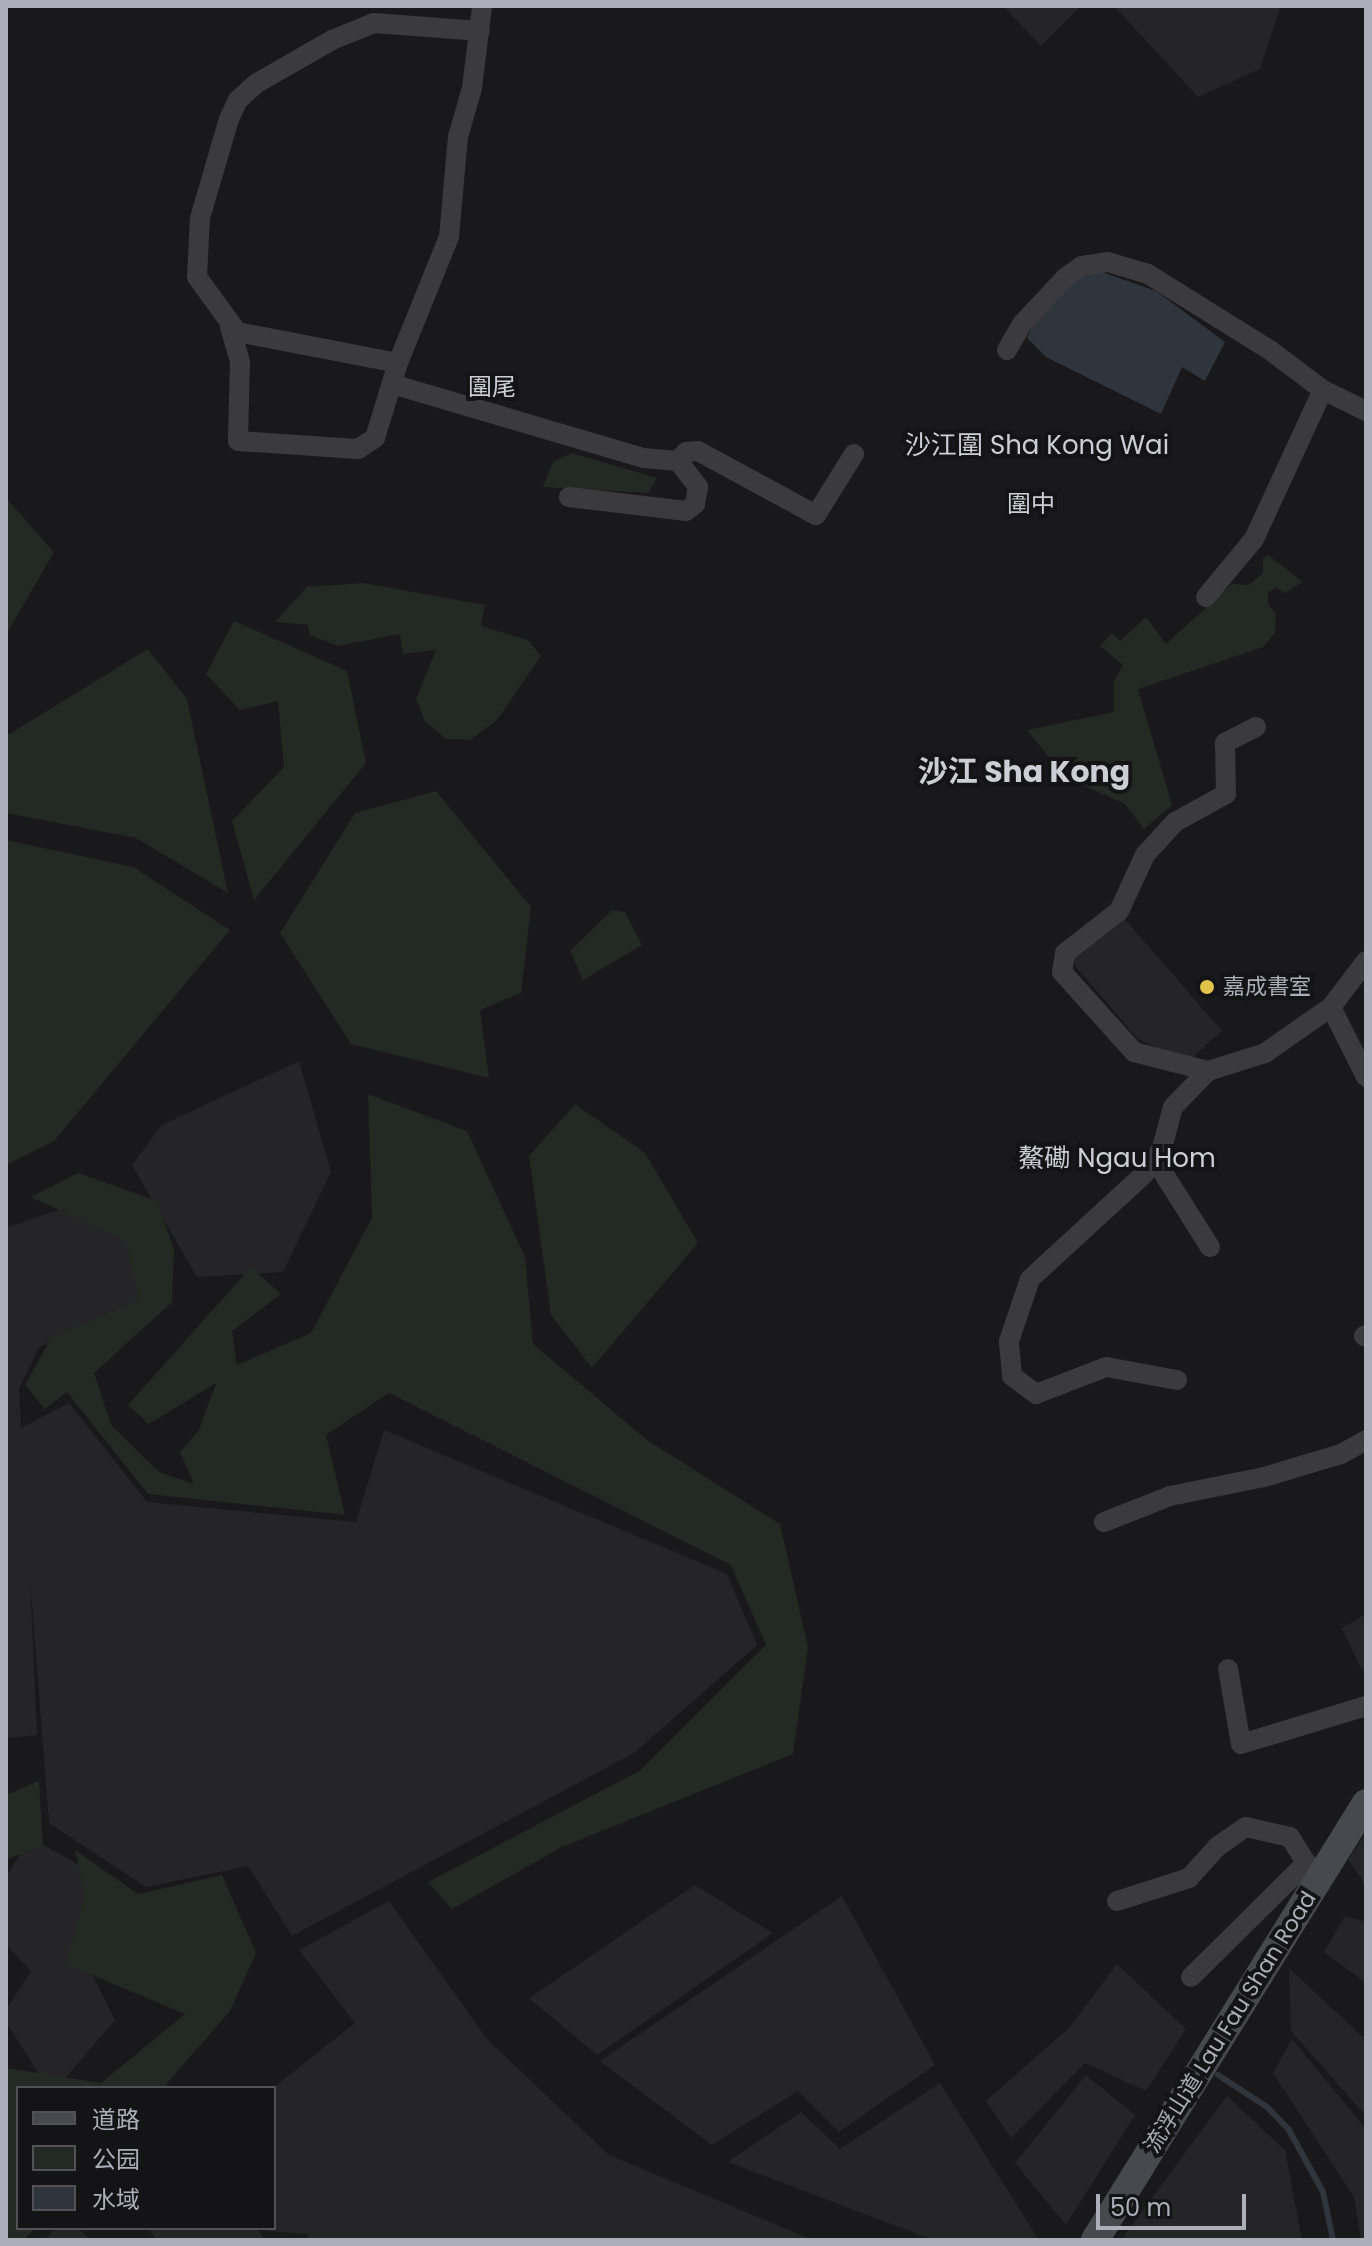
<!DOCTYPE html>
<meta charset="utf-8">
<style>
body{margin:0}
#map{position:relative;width:1372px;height:2246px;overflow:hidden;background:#19181a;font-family:Poppins,"Noto Sans SC",sans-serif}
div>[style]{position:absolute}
.built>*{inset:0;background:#252527}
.green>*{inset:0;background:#232a24}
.water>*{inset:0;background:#2f353d}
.stream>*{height:6px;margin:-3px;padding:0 3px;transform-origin:3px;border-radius:3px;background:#2f353d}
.street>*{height:20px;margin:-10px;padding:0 10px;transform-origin:10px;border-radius:10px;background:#3a3a3f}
.secondary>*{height:28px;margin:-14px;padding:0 14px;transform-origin:14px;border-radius:14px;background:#48494f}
.dots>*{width:22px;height:22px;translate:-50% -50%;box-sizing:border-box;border:4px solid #141315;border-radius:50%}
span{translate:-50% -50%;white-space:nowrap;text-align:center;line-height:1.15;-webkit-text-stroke:8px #141315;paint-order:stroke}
.poi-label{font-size:22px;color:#acaeb9}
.left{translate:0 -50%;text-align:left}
.street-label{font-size:22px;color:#acaeb9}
.neighbourhood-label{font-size:24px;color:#cdced5}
.quarter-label{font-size:26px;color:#cdced5}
.district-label{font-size:30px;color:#cdced5;font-weight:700}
.frame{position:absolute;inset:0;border:8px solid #acaeb9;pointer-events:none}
.legend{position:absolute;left:16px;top:2086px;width:260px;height:144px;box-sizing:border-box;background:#141315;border:2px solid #515157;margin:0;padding:10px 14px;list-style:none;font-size:24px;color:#acaeb9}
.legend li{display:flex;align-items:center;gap:16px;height:40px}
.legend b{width:40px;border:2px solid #515157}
.scale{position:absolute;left:1096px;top:2194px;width:150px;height:36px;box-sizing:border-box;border:4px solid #acaeb9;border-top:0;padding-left:10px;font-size:24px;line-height:28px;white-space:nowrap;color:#acaeb9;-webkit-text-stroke:6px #141315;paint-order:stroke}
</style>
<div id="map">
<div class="built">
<i style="clip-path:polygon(1003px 6px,1081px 6px,1041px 46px)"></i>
<i style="clip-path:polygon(1114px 6px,1281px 6px,1260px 69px,1198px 97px)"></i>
<i style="clip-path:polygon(1123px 917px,1222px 1031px,1187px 1062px,1138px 1039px,1069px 959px)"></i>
<i style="clip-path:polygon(299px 1061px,331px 1172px,283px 1272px,197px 1277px,132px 1165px,162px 1125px)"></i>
<i style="clip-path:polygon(114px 1191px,156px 1295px,39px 1347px,19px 1389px,21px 1428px,69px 1403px,147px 1502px,356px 1522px,384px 1430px,727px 1574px,757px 1645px,634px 1753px,292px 1936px,248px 1866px,146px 1887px,49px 1823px,30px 1578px,37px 1735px,6px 1738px,6px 1228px)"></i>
<i style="clip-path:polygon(1366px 1614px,1366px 1670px,1362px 1671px,1342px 1628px)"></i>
<i style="clip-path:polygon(1366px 1834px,1366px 1886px,1348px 1859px)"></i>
<i style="clip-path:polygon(31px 1838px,97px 1875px,82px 1954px,115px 2020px,57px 2088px,48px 2088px,6px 2022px,6px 2010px,31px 1971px,6px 1945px,6px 1876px)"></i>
<i style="clip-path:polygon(695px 1885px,773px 1933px,597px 2055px,529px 1998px)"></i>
<i style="clip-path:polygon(842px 1896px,935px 2065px,839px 2132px,798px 2091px,712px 2145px,600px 2061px)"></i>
<i style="clip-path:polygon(389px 1901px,487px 2039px,609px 2155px,813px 2240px,309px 2240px,308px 2234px,268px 2231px,265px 2228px,274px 2228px,273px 2088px,355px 2023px,299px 1950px)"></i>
<i style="clip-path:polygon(1345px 1916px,1366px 1922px,1366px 1983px,1324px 1952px)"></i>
<i style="clip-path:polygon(1117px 1964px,1186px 2029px,1146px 2091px,1085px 2063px,1011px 2138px,986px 2101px,1069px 2028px)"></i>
<i style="clip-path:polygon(1289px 1968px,1366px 2040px,1366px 2116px,1291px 2031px)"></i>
<i style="clip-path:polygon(1292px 2039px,1366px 2129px,1366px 2240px,1361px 2240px,1354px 2197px,1273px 2073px)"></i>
<i style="clip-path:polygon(1086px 2075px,1135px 2115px,1066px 2225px,1015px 2163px)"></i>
<i style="clip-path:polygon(940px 2083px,1039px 2240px,933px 2240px,728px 2162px,801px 2112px,840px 2149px)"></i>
<i style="clip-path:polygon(1227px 2096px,1285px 2150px,1302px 2240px,1121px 2240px)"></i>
<i style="clip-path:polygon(56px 2228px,78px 2228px,90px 2240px,44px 2240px)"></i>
<i style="clip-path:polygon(153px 2228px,256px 2228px,266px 2240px,157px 2240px,150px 2232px)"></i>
</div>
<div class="green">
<i style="clip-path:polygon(572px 453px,657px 478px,648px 493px,543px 487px,553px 462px)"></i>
<i style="clip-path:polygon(6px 498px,54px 552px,6px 635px)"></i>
<i style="clip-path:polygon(1268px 555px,1303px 582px,1285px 593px,1276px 588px,1268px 592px,1268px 604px,1276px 613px,1275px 633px,1263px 647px,1138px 689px,1172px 805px,1144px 829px,1125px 804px,1065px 777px,1027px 730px,1114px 712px,1114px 682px,1123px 665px,1100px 646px,1112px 633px,1120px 641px,1146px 617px,1166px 644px,1232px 584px,1249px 585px,1263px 573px,1263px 558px)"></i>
<i style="clip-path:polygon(364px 583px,485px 605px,481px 626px,528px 640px,541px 656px,497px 720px,470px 740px,446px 739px,425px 721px,416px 699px,436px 650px,403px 654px,400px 634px,338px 646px,310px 635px,308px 625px,275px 622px,307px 587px)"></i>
<i style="clip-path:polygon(234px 621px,347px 671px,366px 763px,254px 900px,232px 821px,284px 767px,278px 701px,240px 710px,206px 674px)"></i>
<i style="clip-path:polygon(148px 649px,187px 699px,228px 893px,136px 838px,6px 813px,6px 736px)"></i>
<i style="clip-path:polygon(436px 791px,531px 907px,521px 993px,480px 1010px,489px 1078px,351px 1044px,280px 933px,355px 813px)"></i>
<i style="clip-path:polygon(6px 840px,133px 867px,230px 930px,54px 1141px,6px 1165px)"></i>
<i style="clip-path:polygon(612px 910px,625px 912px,642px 945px,583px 980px,570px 951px)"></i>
<i style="clip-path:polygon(368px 1094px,467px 1131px,525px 1257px,533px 1344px,647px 1440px,780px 1524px,808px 1647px,793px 1754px,562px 1847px,452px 1909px,428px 1882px,641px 1770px,766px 1645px,731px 1565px,389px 1393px,326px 1435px,345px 1515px,148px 1494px,67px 1392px,45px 1409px,25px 1385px,51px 1338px,139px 1300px,126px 1241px,31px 1197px,78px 1173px,157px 1201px,174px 1250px,172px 1302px,94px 1373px,111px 1425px,159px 1472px,194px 1484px,180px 1452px,199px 1430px,216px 1383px,149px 1424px,128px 1405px,251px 1267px,281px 1294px,232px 1331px,237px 1365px,311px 1333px,372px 1218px)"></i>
<i style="clip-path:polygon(575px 1104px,645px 1153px,698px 1243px,592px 1368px,551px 1315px,529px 1156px)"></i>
<i style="clip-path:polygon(39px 1781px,43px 1845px,6px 1860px,6px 1795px)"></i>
<i style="clip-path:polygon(75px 1850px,138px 1894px,222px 1875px,256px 1953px,230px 2011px,163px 2088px,18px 2088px,18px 2228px,35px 2228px,25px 2239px,6px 2240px,6px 2068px,101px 2083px,185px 2014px,66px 1964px,85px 1896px)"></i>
</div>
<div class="water">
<i style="clip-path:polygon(1102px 272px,1156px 291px,1225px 342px,1205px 381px,1182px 367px,1161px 414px,1046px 357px,1027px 338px,1038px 313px,1075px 278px)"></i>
</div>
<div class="stream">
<i style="left:1218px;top:2075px;width:59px;rotate:33.1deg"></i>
<i style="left:1267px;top:2107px;width:32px;rotate:46deg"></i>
<i style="left:1289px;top:2130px;width:71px;rotate:61.3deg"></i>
<i style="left:1323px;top:2192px;width:49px;rotate:78.2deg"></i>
</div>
<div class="street">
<i style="left:230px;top:327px;width:36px;rotate:74deg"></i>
<i style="left:240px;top:362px;width:79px;rotate:91.5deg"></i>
<i style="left:238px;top:441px;width:120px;rotate:3.8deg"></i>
<i style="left:358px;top:449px;width:20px;rotate:-33deg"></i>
<i style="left:375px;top:438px;width:78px;rotate:-73deg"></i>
<i style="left:398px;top:363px;width:136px;rotate:-68deg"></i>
<i style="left:449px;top:237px;width:100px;rotate:-84.9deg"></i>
<i style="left:458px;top:137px;width:51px;rotate:-74.1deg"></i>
<i style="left:472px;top:88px;width:83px;rotate:-83deg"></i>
<i style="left:1007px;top:350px;width:30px;rotate:-60deg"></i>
<i style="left:1022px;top:324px;width:64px;rotate:-46.9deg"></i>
<i style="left:1066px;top:277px;width:19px;rotate:-35deg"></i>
<i style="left:1082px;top:266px;width:26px;rotate:-9deg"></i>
<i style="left:1108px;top:262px;width:42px;rotate:16.7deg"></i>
<i style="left:1148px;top:274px;width:145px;rotate:32deg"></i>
<i style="left:1271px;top:351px;width:65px;rotate:36.9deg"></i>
<i style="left:1323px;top:390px;width:48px;rotate:26deg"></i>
<i style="left:398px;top:363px;width:164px;rotate:-169.1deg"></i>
<i style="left:237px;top:332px;width:68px;rotate:-126deg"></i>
<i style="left:197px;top:277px;width:59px;rotate:-87.1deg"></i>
<i style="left:200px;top:218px;width:103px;rotate:-73.7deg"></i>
<i style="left:229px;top:119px;width:21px;rotate:-65deg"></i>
<i style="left:238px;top:100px;width:25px;rotate:-42deg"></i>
<i style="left:257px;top:83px;width:86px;rotate:-29.8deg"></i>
<i style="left:332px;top:40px;width:45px;rotate:-22deg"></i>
<i style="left:374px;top:23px;width:106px;rotate:4.3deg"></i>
<i style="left:392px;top:384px;width:263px;rotate:16.4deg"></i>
<i style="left:644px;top:458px;width:34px;rotate:5deg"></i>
<i style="left:678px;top:461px;width:33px;rotate:52deg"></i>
<i style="left:698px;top:487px;width:17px;rotate:100deg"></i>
<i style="left:695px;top:504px;width:11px;rotate:142deg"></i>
<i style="left:686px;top:511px;width:118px;rotate:-173.2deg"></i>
<i style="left:678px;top:461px;width:12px;rotate:-48deg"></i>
<i style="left:686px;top:452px;width:12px;rotate:-5deg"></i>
<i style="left:698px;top:451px;width:134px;rotate:28.5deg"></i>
<i style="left:816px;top:515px;width:72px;rotate:-58.1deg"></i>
<i style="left:1206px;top:597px;width:75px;rotate:-50.4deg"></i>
<i style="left:1254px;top:539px;width:164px;rotate:-65.2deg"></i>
<i style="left:1256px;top:727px;width:35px;rotate:153deg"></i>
<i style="left:1225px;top:743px;width:51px;rotate:88.9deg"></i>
<i style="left:1226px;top:794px;width:58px;rotate:151.2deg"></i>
<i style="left:1175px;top:822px;width:45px;rotate:132.3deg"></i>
<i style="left:1145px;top:855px;width:62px;rotate:114.9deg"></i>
<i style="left:1119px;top:911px;width:68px;rotate:142.1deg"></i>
<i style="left:1065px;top:953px;width:19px;rotate:99deg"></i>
<i style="left:1062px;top:972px;width:108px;rotate:48deg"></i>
<i style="left:1134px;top:1052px;width:76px;rotate:14.4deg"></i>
<i style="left:1208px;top:1071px;width:60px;rotate:-17.5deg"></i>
<i style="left:1265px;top:1053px;width:80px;rotate:-34.9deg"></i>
<i style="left:1331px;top:1007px;width:58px;rotate:-52.7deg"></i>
<i style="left:1331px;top:1007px;width:78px;rotate:63.4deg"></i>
<i style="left:1155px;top:1160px;width:103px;rotate:57.7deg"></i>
<i style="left:1364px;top:1336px;width:2px;rotate:-27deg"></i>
<i style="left:1177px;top:1380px;width:72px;rotate:-169.6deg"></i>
<i style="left:1106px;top:1367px;width:75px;rotate:158.9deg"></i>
<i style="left:1036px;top:1394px;width:30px;rotate:-143deg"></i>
<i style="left:1012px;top:1376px;width:35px;rotate:-95deg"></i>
<i style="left:1009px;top:1341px;width:65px;rotate:-71.3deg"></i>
<i style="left:1030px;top:1279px;width:155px;rotate:-42.6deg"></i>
<i style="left:1144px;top:1174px;width:32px;rotate:-55deg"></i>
<i style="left:1162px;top:1148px;width:42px;rotate:-75deg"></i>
<i style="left:1173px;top:1107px;width:50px;rotate:-45.8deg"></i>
<i style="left:1104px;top:1522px;width:71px;rotate:-21.5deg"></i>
<i style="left:1170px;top:1496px;width:96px;rotate:-11.4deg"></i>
<i style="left:1264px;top:1477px;width:80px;rotate:-16.6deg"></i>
<i style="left:1341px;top:1454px;width:29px;rotate:-29deg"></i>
<i style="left:1228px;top:1669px;width:76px;rotate:80.2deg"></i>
<i style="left:1241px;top:1744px;width:131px;rotate:-16.9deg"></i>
<i style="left:1117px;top:1901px;width:76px;rotate:-17.7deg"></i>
<i style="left:1189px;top:1878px;width:42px;rotate:-47.9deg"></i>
<i style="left:1217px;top:1847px;width:35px;rotate:-35deg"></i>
<i style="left:1246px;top:1827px;width:45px;rotate:12.8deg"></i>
<i style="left:1290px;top:1837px;width:31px;rotate:58deg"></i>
<i style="left:1191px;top:1977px;width:162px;rotate:-44.7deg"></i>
<i style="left:1306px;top:1863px;width:11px;rotate:34deg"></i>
</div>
<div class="secondary">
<i style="left:1095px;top:2240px;width:514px;rotate:-58.2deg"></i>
</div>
<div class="dots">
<i style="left:1207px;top:987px;background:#e2c349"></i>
</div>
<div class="poi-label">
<span class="left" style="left:1223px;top:987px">嘉成書室</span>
</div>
<div class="street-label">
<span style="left:1230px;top:2022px;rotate:-58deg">流浮山道 Lau Fau Shan Road</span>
</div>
<div class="neighbourhood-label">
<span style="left:492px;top:387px">圍尾</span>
<span style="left:1031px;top:504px">圍中</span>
</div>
<div class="quarter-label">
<span style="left:1037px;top:446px">沙江圍 Sha Kong Wai</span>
<span style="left:1117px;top:1159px">鰲磡 Ngau Hom</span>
</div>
<div class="district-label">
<span style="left:1024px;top:772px">沙江 Sha Kong</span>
</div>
<div class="frame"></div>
<ul class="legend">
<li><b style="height:10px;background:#48494f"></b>道路</li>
<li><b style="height:22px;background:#232a24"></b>公园</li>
<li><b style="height:22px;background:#2f353d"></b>水域</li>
</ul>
<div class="scale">50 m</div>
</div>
